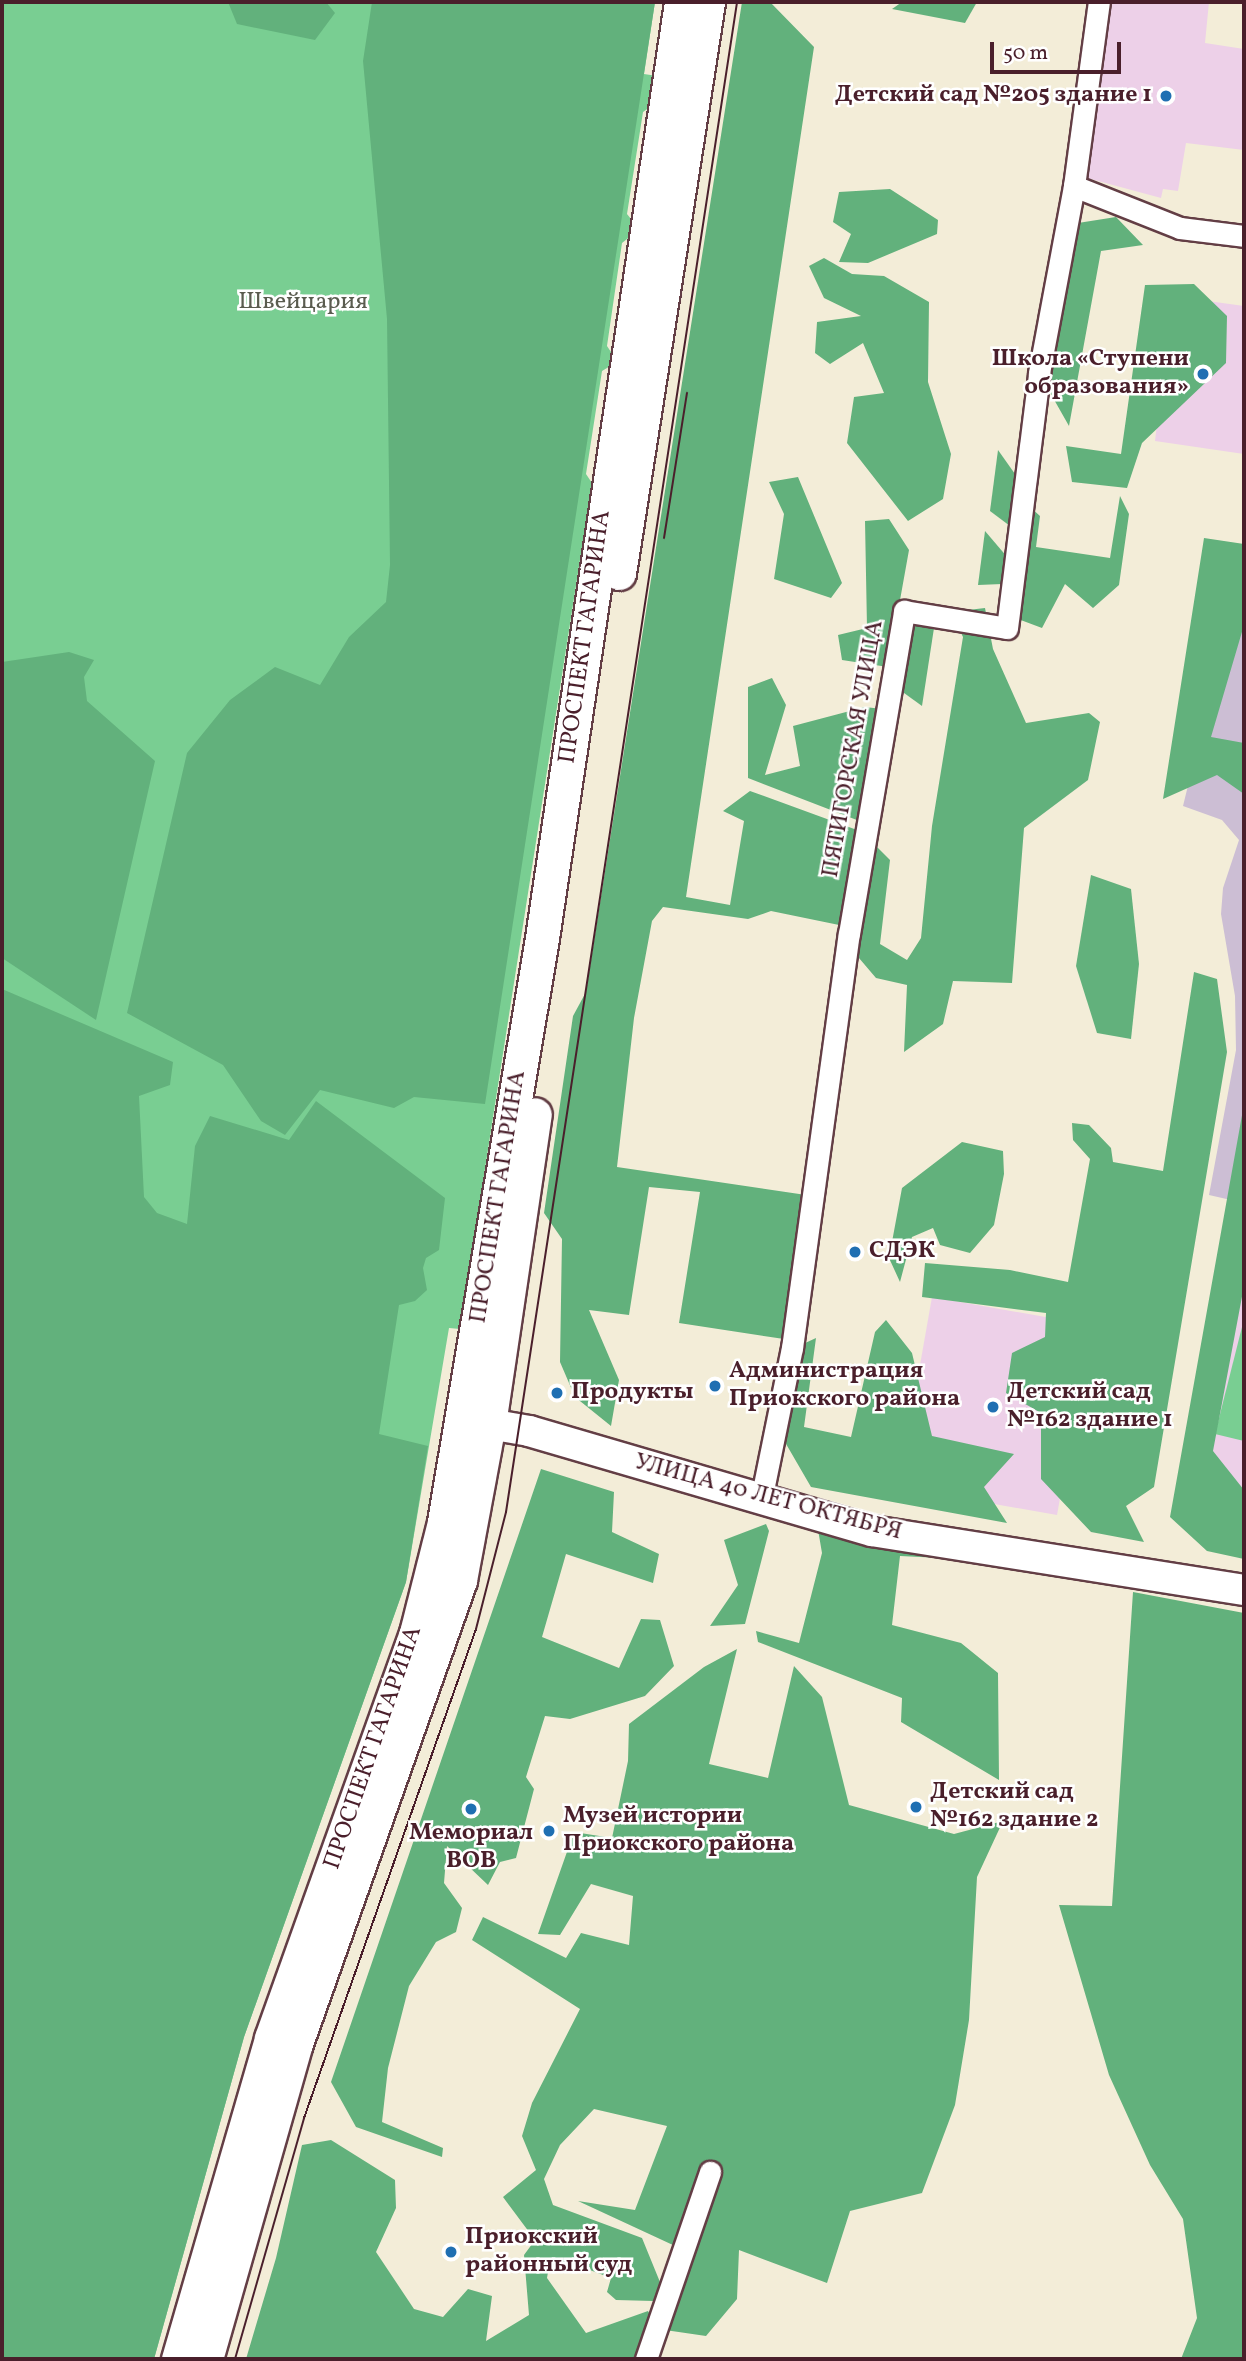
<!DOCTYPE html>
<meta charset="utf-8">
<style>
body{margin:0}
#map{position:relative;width:1246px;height:2361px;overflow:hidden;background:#f3edd8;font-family:Vollkorn,serif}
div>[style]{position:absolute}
.built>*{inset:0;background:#edd0e8;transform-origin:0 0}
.industrial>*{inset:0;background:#ccbed4}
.green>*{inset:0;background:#79ce92}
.forest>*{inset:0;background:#62b17c}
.roads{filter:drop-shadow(2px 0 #633e45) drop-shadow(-2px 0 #633e45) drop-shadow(0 2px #633e45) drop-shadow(0 -2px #633e45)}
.street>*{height:21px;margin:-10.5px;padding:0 10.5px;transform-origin:10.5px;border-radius:10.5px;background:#fff}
.secondary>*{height:30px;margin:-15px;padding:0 15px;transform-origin:15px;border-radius:15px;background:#fff}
.primary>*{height:33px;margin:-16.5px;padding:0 16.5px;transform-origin:16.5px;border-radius:16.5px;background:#fff}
.tram>*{height:2px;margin:-1px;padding:0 1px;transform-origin:1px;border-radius:1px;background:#4a1f2b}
.dots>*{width:19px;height:19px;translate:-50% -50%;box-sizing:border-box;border:4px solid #fff;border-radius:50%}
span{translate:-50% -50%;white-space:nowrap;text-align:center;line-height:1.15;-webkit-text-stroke:5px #fff;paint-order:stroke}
.poi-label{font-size:24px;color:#4a1f2b;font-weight:700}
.right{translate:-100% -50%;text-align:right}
.left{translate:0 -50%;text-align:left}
.park-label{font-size:24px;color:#5a5c4f}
.street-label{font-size:24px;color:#4a1f2b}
.frame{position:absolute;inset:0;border:4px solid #4a1f2b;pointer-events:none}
.scale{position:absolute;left:990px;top:42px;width:131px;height:32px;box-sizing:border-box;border:4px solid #4a1f2b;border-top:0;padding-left:9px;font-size:21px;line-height:24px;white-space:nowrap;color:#4a1f2b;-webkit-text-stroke:5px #fff;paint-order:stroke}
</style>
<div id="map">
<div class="built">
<i style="clip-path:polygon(1101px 2px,1209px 2px,1205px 43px,1244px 49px,1244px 150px,1186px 143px,1178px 191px,1163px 189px,1161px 198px,1076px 175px)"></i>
<i style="clip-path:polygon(1172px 296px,1244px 306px,1244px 454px,1155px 441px)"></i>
<i style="clip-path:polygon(1244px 1252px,1244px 1530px,1195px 1517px)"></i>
<i style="left:932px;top:1297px;width:161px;height:193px;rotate:10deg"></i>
</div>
<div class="industrial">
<i style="clip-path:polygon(1244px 557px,1244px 1203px,1209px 1195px,1236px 1050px,1235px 996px,1221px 914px,1223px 888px,1239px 840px,1222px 820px,1183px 806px)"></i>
</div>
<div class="green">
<i style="clip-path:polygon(2px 2px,655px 2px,644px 74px,657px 76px,653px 105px,643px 112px,627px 214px,635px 224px,632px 235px,622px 243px,607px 346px,613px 355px,612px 365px,602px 371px,586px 474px,592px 483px,460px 1329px,449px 1328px,406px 1582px,244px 2037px,154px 2359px,2px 2359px)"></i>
<i style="clip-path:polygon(1244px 1319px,1244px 1441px,1215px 1434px)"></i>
</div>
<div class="forest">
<i style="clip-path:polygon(228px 2px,326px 2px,335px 13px,315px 40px,237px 24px)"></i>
<i style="clip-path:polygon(372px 2px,655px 2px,485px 1104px,414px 1097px,394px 1108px,320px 1090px,285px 1135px,261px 1121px,223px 1065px,127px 1013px,187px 753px,230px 700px,275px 667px,320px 685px,349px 637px,386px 602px,390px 565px,387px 319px,363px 61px)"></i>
<i style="clip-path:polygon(742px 2px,770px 2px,814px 47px,686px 897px,730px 905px,744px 821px,723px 811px,750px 791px,857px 830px,844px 926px,771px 911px,748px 919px,663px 907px,652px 921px,634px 1018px,617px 1167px,806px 1195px,784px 1339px,679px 1323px,700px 1192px,649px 1187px,629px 1315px,589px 1310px,619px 1380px,611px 1426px,575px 1397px,560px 1362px,562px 1239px,544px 1213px,573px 1016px,586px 992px)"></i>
<i style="clip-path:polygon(902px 2px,977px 2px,965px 23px,892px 9px)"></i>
<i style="clip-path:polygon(890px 189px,938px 220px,937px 234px,868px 263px,839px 262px,851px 234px,833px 222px,839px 192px)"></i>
<i style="clip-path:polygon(1116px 217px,1143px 245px,1101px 251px,1069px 426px,1048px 389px,1078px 223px)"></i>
<i style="clip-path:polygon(824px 258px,852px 274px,884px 276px,929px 302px,928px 382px,951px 454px,943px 499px,908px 521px,847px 443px,854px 397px,884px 393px,863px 343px,830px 364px,815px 353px,817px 322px,861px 316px,824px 298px,809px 266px)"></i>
<i style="clip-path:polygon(1194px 284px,1227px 316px,1226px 363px,1142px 443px,1127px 488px,1072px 482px,1066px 446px,1121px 454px,1145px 285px)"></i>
<i style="clip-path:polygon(998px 450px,1020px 481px,1010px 526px,990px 511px)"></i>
<i style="clip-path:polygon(798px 477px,842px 583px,831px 598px,774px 579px,784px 514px,769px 482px)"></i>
<i style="clip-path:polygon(1120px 496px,1129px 514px,1119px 585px,1093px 608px,1065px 584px,1042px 628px,1015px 618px,1029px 506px,1040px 516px,1036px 547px,1110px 558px)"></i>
<i style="clip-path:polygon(889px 519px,909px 550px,888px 667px,842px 660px,838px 635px,867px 628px,865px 521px)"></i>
<i style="clip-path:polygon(985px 531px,1008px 558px,1002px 584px,978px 585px)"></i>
<i style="clip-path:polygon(1204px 538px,1244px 544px,1244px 625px,1211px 737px,1244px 743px,1244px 794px,1217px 775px,1163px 799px)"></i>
<i style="clip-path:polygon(985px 608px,993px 649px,1026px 723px,1089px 713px,1100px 722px,1088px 780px,1024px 828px,1012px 983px,953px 981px,943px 1024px,904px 1052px,907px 985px,876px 978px,853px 951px,872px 842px,890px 860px,880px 944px,907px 960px,921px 938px,932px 826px,963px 637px,951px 612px)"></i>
<i style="clip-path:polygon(908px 620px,934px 628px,922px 706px,893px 685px)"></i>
<i style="clip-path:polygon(69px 652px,94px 660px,84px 677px,87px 701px,155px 761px,96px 1020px,2px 958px,2px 662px)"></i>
<i style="clip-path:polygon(772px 678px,786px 705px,765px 775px,800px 766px,793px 726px,865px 707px,882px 709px,862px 822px,748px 778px,748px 687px)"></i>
<i style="clip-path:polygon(1091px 875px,1131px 889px,1139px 964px,1131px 1039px,1097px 1033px,1076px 966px)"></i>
<i style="clip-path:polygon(1194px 972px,1217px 979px,1227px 1052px,1154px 1487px,1126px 1506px,1144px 1542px,1091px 1532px,1041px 1479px,1041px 1413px,1006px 1393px,1012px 1353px,1045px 1337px,1046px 1313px,922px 1297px,925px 1263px,1010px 1270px,1068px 1282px,1090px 1159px,1073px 1140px,1072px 1123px,1089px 1125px,1111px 1148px,1113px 1162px,1163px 1171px)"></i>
<i style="clip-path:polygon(2px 989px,173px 1062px,170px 1085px,139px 1096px,144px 1197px,157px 1213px,187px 1224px,195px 1146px,210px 1116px,289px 1140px,316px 1101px,445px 1198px,439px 1250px,426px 1258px,423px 1268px,427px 1290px,415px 1301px,399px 1305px,379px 1434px,428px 1446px,406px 1582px,244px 2037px,154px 2359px,2px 2359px)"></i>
<i style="clip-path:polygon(1244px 1104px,1244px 1286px,1213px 1451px,1244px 1490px,1244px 1559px,1207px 1551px,1170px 1517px)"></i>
<i style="clip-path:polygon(962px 1142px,1003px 1151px,1004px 1174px,994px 1225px,970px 1253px,940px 1245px,933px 1228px,912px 1237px,900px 1282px,889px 1258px,902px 1188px)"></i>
<i style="clip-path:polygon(886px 1320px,912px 1353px,932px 1436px,1014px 1454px,984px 1487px,1007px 1523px,811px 1487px,782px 1437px,803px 1344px,816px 1338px,804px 1427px,851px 1437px,875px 1332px)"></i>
<i style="clip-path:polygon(541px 1469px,614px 1492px,612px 1532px,659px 1554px,653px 1583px,566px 1554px,542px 1637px,619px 1668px,641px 1619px,660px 1620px,674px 1666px,645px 1696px,570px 1719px,545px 1716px,526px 1777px,534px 1789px,516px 1858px,500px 1862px,488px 1885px,447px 1846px,444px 1883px,462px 1908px,456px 1932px,436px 1942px,409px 1986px,388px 2068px,382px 2122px,443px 2148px,442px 2157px,356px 2127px,331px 2082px)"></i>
<i style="clip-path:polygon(816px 1518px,983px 1560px,900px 1556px,892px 1625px,961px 1643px,998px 1673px,999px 1780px,901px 1722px,902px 1698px,758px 1642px,756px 1631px,799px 1643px,822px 1553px)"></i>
<i style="clip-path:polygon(766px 1524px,769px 1531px,745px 1624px,710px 1626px,738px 1585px,724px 1540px)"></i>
<i style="clip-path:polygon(1133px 1592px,1244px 1613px,1244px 2359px,1181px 2359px,1197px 2318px,1183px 2219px,1150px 2165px,1109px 2075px,1059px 1905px,1112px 1906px)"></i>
<i style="clip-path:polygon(737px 1649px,709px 1764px,768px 1778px,794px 1666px,822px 1697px,849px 1805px,954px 1834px,1003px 1821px,977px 1877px,969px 2020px,955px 2105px,922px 2193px,850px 2211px,827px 2283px,739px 2250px,737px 2299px,706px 2336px,665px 2330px,688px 2252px,578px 2201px,635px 2210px,667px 2126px,594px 2109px,560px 2145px,544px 2179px,553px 2205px,642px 2238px,662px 2287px,653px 2301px,616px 2300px,607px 2292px,611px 2278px,574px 2264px,549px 2266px,547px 2278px,586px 2333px,648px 2311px,664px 2339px,658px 2359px,246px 2359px,276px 2258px,302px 2145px,331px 2140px,395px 2180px,396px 2208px,376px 2252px,414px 2309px,443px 2317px,468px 2289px,492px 2296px,486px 2341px,529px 2315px,524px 2255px,535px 2240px,503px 2197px,536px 2170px,522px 2136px,532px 2103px,580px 2009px,472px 1940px,483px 1917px,566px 1958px,581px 1933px,629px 1945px,633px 1896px,591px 1884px,560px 1935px,538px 1934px,574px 1832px,612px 1838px,628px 1761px,629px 1724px,704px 1667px)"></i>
</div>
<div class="roads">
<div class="street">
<i style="left:1074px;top:186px;width:114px;rotate:21.6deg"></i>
<i style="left:1180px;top:228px;width:64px;rotate:7.1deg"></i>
<i style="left:761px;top:1500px;width:155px;rotate:-78.5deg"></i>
<i style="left:792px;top:1348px;width:418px;rotate:-82.2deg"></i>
<i style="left:849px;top:934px;width:328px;rotate:-80.3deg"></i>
<i style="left:904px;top:611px;width:104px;rotate:9.4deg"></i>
<i style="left:1007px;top:628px;width:257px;rotate:-82.8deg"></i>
<i style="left:1039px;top:373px;width:190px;rotate:-79.4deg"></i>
<i style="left:1074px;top:186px;width:186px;rotate:-82.3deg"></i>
<i style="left:646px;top:2359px;width:198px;rotate:-71.1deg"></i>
</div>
<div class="secondary">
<i style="left:489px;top:1424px;width:41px;rotate:9.9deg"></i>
<i style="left:529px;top:1431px;width:357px;rotate:16.3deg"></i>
<i style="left:872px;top:1531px;width:377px;rotate:9deg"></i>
</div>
<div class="primary">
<i style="left:619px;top:573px;width:578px;rotate:-81.14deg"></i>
<i style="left:178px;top:2359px;width:334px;rotate:-73.8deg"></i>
<i style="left:271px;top:2038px;width:430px;rotate:-70.3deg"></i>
<i style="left:416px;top:1633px;width:114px;rotate:-75.8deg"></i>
<i style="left:444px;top:1522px;width:592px;rotate:-80.47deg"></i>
<i style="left:542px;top:938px;width:946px;rotate:-81.55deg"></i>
<i style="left:206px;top:2359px;width:325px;rotate:-74.1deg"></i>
<i style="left:295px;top:2046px;width:494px;rotate:-70.5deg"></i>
<i style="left:460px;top:1580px;width:159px;rotate:-79.5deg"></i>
<i style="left:489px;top:1424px;width:313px;rotate:-81.6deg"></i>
</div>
</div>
<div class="tram">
<i style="left:664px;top:538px;width:147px;rotate:-81deg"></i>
<i style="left:235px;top:2359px;width:251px;rotate:-74deg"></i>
<i style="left:304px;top:2118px;width:518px;rotate:-70.62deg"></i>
<i style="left:476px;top:1629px;width:121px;rotate:-75.6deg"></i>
<i style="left:506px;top:1512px;width:1528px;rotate:-81.3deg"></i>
</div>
<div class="dots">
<i style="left:1166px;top:96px;background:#1f6fb2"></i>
<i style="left:1203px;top:374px;background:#1f6fb2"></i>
<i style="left:855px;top:1252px;background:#1f6fb2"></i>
<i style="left:715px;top:1386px;background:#1f6fb2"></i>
<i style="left:557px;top:1393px;background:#1f6fb2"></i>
<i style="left:993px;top:1407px;background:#1f6fb2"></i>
<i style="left:916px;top:1807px;background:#1f6fb2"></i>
<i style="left:471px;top:1809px;background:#1f6fb2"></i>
<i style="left:549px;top:1831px;background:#1f6fb2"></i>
<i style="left:451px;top:2252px;background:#1f6fb2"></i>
</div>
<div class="poi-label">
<span class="right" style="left:1152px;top:96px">Детский сад №205 здание 1</span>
<span class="right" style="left:1189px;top:374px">Школа «Ступени<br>образования»</span>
<span class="left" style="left:869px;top:1252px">СДЭК</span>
<span class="left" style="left:729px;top:1386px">Администрация<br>Приокского района</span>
<span class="left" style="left:571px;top:1393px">Продукты</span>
<span class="left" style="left:1007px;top:1407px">Детский сад<br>№162 здание 1</span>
<span class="left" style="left:930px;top:1807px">Детский сад<br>№162 здание 2</span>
<span class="left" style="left:563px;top:1831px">Музей истории<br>Приокского района</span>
<span style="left:471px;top:1848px">Мемориал<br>ВОВ</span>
<span class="left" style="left:465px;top:2252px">Приокский<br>районный суд</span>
</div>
<div class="park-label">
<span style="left:303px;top:303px">Швейцария</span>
</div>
<div class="street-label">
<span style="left:586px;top:637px;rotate:-82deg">ПРОСПЕКТ ГАГАРИНА</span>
<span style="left:854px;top:749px;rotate:-80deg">ПЯТИГОРСКАЯ УЛИЦА</span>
<span style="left:499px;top:1197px;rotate:-81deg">ПРОСПЕКТ ГАГАРИНА</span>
<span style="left:768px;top:1498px;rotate:15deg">УЛИЦА 40 ЛЕТ ОКТЯБРЯ</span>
<span style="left:374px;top:1748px;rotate:-71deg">ПРОСПЕКТ ГАГАРИНА</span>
</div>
<div class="frame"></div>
<div class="scale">50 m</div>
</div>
